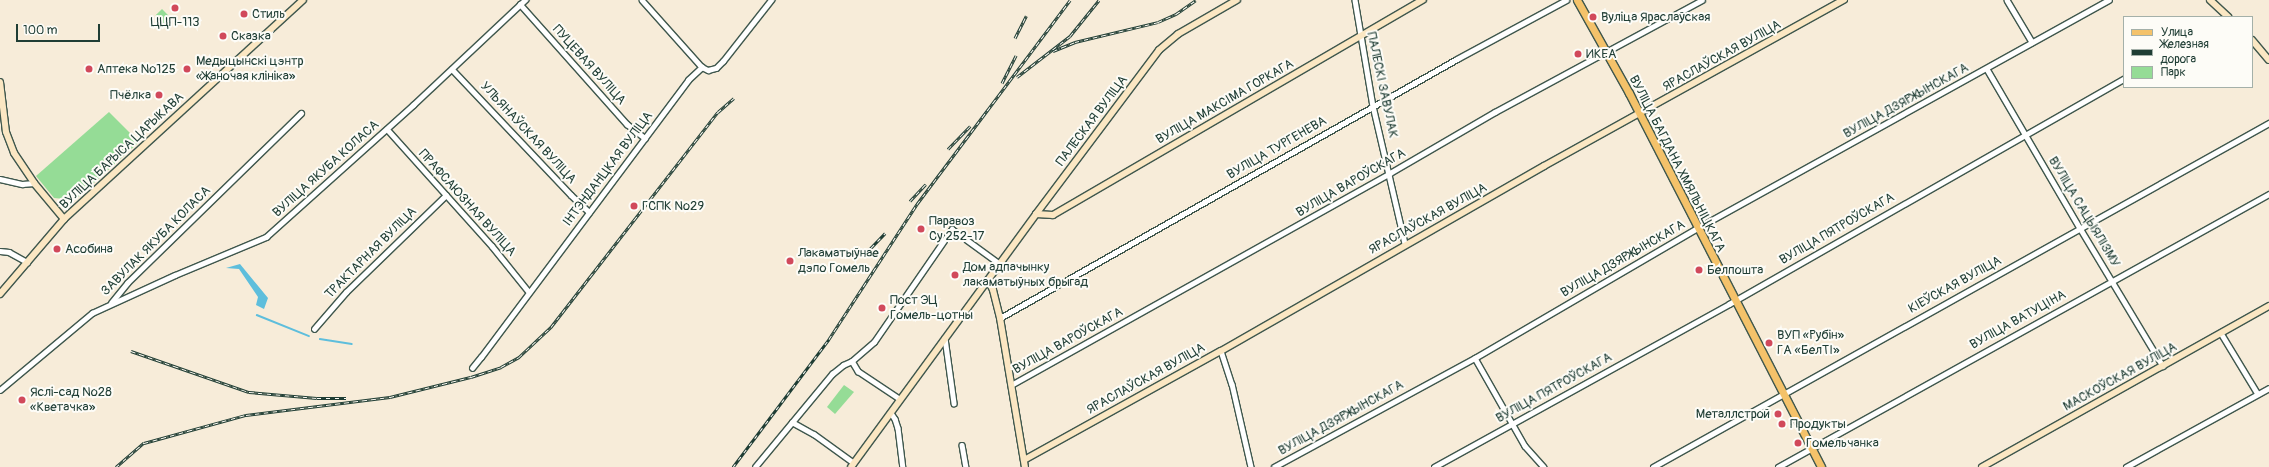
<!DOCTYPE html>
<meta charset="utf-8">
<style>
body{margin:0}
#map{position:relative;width:2269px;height:467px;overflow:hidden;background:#f7ecd9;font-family:Pangolin,sans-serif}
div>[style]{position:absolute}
.green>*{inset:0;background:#95dc96;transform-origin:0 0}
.water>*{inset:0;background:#5ebedc}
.stream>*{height:1.5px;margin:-0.75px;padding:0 0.75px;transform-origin:0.75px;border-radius:0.75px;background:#5ebedc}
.roads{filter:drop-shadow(1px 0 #3f574d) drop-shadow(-1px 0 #3f574d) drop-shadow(0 1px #3f574d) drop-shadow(0 -1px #3f574d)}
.street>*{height:4.5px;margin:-2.25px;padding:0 2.25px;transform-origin:2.25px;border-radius:2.25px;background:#fff}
.secondary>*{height:6px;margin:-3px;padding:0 3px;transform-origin:3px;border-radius:3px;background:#fbe7c3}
.primary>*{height:7px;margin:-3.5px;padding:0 3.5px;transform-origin:3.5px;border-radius:3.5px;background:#f4c26a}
.rail>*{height:3px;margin-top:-1.5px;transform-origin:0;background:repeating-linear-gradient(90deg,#fdfcf7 0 4.5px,#1f3d34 0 9px);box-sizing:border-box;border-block:1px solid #1f3d34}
.dots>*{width:11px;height:11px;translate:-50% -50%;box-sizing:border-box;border:2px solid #fdfcf7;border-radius:50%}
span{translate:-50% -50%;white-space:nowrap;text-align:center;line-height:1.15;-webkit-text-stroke:4px #fdfcf7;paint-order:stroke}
.poi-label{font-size:13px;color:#1f3d34}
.left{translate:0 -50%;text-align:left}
.right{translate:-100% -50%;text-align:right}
.street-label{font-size:13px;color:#1f3d34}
.legend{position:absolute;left:2123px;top:16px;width:130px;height:72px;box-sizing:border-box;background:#fdfcf7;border:1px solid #a4b0a9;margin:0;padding:5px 7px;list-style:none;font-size:12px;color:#1f3d34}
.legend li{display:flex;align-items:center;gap:8px;height:20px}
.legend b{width:20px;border:1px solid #a4b0a9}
.scale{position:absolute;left:16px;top:24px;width:84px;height:18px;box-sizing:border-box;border:2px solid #1f3d34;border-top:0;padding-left:5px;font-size:12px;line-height:14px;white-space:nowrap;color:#1f3d34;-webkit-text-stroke:3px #fdfcf7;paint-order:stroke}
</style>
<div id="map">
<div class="green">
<i style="left:162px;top:9px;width:14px;height:9px;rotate:45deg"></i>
<i style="clip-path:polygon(109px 112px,139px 142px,75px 200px,54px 198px,36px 176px)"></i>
<i style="clip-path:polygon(844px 385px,854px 392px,835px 414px,827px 407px)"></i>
</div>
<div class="water">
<i style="clip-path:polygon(240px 264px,268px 298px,264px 309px,256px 305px,258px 297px,239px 269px,226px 268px)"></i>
</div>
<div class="stream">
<i style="left:257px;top:315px;width:56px;rotate:22deg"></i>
<i style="left:320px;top:339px;width:32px;rotate:9deg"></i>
</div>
<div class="roads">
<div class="street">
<i style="left:642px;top:0;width:90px;rotate:48.2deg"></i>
<i style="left:1355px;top:0;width:108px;rotate:80.4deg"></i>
<i style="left:1373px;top:106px;width:142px;rotate:76.9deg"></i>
<i style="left:2007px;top:0;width:49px;rotate:59.2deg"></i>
<i style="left:520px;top:4px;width:161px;rotate:48.3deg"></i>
<i style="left:627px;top:124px;width:23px;rotate:38deg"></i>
<i style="left:452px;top:69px;width:173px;rotate:46.6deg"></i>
<i style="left:571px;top:195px;width:25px;rotate:43deg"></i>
<i style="left:1987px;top:69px;width:184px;rotate:59.7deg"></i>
<i style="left:2080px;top:228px;width:161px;rotate:59deg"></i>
<i style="left:387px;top:129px;width:157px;rotate:48.1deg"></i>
<i style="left:492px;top:246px;width:59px;rotate:51.2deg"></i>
<i style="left:0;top:179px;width:23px;rotate:13deg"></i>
<i style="left:22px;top:184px;width:12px;rotate:-5deg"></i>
<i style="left:0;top:251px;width:9px;rotate:6deg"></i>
<i style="left:9px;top:252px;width:21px;rotate:29deg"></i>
<i style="left:111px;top:303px;width:26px;rotate:-51deg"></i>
<i style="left:127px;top:283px;width:243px;rotate:-44.3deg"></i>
<i style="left:1000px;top:318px;width:525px;rotate:-29.54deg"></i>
<i style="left:1457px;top:59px;width:124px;rotate:-28.4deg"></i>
<i style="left:314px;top:329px;width:49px;rotate:-49.1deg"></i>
<i style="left:346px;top:292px;width:139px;rotate:-44.1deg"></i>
<i style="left:2221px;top:333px;width:71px;rotate:58.8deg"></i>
<i style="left:945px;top:338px;width:66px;rotate:82.1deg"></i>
<i style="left:1221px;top:351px;width:35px;rotate:72deg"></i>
<i style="left:1232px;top:384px;width:85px;rotate:77.1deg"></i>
<i style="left:1475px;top:358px;width:101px;rotate:60.4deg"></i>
<i style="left:1525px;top:446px;width:28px;rotate:48deg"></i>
<i style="left:852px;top:361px;width:12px;rotate:59deg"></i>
<i style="left:858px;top:371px;width:50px;rotate:33.7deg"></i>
<i style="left:472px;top:368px;width:14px;rotate:-51deg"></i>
<i style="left:481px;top:357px;width:346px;rotate:-53.2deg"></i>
<i style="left:688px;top:80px;width:19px;rotate:-43deg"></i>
<i style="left:702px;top:67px;width:7px;rotate:27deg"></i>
<i style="left:708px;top:70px;width:8px;rotate:-14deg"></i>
<i style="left:716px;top:68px;width:10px;rotate:-45deg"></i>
<i style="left:723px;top:61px;width:78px;rotate:-51.8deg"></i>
<i style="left:1011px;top:385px;width:434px;rotate:-29.2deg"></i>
<i style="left:1390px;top:173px;width:121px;rotate:-30.2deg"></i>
<i style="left:1495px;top:112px;width:235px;rotate:-28.4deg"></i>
<i style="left:0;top:390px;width:120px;rotate:-39.9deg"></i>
<i style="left:92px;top:313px;width:91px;rotate:-24.6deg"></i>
<i style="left:175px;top:275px;width:99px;rotate:-22.7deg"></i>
<i style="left:266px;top:237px;width:198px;rotate:-41.9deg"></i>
<i style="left:413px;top:105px;width:154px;rotate:-43.2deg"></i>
<i style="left:891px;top:413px;width:7px;rotate:56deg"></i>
<i style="left:895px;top:419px;width:9px;rotate:72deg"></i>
<i style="left:898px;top:428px;width:39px;rotate:83deg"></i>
<i style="left:792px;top:422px;width:25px;rotate:29deg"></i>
<i style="left:814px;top:434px;width:49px;rotate:35.9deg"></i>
<i style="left:962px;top:445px;width:22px;rotate:80deg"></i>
<i style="left:755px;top:467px;width:121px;rotate:-50.4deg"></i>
<i style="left:832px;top:374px;width:14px;rotate:-39deg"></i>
<i style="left:843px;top:365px;width:10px;rotate:-24deg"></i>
<i style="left:852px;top:361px;width:29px;rotate:-41deg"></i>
<i style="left:874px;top:342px;width:137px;rotate:-55.4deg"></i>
<i style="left:952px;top:229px;width:59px;rotate:36.1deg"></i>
<i style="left:1274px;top:467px;width:229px;rotate:-28.5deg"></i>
<i style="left:1475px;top:358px;width:262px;rotate:-30.3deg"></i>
<i style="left:1701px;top:226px;width:466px;rotate:-29deg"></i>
<i style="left:1434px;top:467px;width:337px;rotate:-28.9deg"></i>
<i style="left:1729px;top:304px;width:455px;rotate:-29.7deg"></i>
<i style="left:1653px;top:467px;width:706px;rotate:-29.18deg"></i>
<i style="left:1778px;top:467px;width:562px;rotate:-29.07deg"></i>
<i style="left:2126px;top:467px;width:163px;rotate:-28.9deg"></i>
</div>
<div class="secondary">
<i style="left:2210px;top:0;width:25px;rotate:43deg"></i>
<i style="left:2252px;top:40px;width:26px;rotate:50deg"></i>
<i style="left:0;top:82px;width:50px;rotate:83.2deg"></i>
<i style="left:6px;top:132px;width:22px;rotate:69deg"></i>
<i style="left:14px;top:153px;width:36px;rotate:56deg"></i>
<i style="left:34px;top:183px;width:47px;rotate:50.2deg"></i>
<i style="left:1036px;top:214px;width:17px;rotate:3deg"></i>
<i style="left:1053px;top:215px;width:428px;rotate:-30.2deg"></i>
<i style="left:988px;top:280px;width:11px;rotate:63deg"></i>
<i style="left:993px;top:290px;width:29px;rotate:76deg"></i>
<i style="left:1000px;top:318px;width:151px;rotate:80.5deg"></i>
<i style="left:0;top:294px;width:99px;rotate:-49.5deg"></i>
<i style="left:64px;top:219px;width:324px;rotate:-42.5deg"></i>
<i style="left:1024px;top:460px;width:225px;rotate:-29deg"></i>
<i style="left:1221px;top:351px;width:372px;rotate:-29.8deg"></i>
<i style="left:1544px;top:166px;width:343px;rotate:-29deg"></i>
<i style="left:851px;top:467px;width:313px;rotate:-53.8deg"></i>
<i style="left:1036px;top:214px;width:205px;rotate:-53.1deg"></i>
<i style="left:1159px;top:50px;width:25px;rotate:-40deg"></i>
<i style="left:1178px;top:34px;width:68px;rotate:-30deg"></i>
<i style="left:1982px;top:467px;width:329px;rotate:-29.3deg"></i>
</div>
<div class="primary">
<i style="left:1577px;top:0;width:107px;rotate:60.8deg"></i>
<i style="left:1629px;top:93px;width:420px;rotate:62.8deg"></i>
</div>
</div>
<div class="rail">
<i style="left:1015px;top:38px;width:25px;rotate:-63deg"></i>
<i style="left:1053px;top:51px;width:24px;rotate:-22deg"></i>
<i style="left:1075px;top:42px;width:85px;rotate:-13.5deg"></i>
<i style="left:1158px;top:22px;width:20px;rotate:-24deg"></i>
<i style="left:1176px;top:14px;width:24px;rotate:-35deg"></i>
<i style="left:1017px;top:77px;width:67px;rotate:-37.7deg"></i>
<i style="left:1070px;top:36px;width:46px;rotate:-51.1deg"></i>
<i style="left:1002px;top:83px;width:31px;rotate:-63deg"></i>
<i style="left:948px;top:149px;width:32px;rotate:-46deg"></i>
<i style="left:910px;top:201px;width:23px;rotate:-47deg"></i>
<i style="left:865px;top:254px;width:29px;rotate:-46deg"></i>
<i style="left:131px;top:351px;width:125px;rotate:19.2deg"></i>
<i style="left:249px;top:392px;width:68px;rotate:5deg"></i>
<i style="left:317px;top:398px;width:29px"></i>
<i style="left:116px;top:467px;width:37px;rotate:-41deg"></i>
<i style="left:144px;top:443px;width:106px;rotate:-15.4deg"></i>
<i style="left:246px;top:415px;width:145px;rotate:-7.1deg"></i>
<i style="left:390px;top:397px;width:83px;rotate:-13.9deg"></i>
<i style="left:471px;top:377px;width:32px;rotate:-18deg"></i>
<i style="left:501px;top:367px;width:21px;rotate:-29deg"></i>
<i style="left:519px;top:357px;width:44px;rotate:-43.2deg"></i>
<i style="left:551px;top:327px;width:272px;rotate:-52.2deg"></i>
<i style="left:718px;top:112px;width:21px;rotate:-41deg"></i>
<i style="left:733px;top:467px;width:160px;rotate:-53.1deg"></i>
<i style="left:829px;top:339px;width:161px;rotate:-56.9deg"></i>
<i style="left:917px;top:204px;width:255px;rotate:-53.1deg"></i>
</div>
<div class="dots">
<i style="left:175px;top:8px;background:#d1495b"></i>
<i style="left:244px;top:14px;background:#d1495b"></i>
<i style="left:1593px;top:17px;background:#d1495b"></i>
<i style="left:223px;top:36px;background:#d1495b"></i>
<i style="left:1578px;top:54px;background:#d1495b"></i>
<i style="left:89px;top:69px;background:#d1495b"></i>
<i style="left:187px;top:69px;background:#d1495b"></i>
<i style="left:159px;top:95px;background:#d1495b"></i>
<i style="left:634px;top:206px;background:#d1495b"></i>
<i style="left:921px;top:229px;background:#d1495b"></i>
<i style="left:57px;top:249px;background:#d1495b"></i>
<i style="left:790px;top:261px;background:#d1495b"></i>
<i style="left:1699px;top:270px;background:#d1495b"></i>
<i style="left:955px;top:275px;background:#d1495b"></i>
<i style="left:882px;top:308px;background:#d1495b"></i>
<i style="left:1769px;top:343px;background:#d1495b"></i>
<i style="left:22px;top:400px;background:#d1495b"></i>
<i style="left:1778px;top:414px;background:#d1495b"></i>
<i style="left:1782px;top:424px;background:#d1495b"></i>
<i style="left:1798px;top:443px;background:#d1495b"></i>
</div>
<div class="poi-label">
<span class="left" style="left:252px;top:14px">Стиль</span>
<span class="left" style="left:1601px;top:17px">Вуліца Яраслаўская</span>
<span style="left:175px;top:22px">ЦЦП-113</span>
<span class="left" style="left:231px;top:36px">Сказка</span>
<span class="left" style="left:1586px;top:54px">ИКЕА</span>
<span class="left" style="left:196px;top:69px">Медыцынскі цэнтр<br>«Жаночая клініка»</span>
<span class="left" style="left:97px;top:69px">Аптека №125</span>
<span class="right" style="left:151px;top:95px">Пчёлка</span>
<span class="left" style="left:642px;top:206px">ГСПК №29</span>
<span class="left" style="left:929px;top:229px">Паравоз<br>Су 252-17</span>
<span class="left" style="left:65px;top:249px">Асобина</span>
<span class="left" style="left:798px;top:261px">Лакаматыўнае<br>дэпо Гомель</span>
<span class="left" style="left:963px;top:275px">Дом адпачынку<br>лакаматыўных брыгад</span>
<span class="left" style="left:1707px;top:270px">Белпошта</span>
<span class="left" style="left:890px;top:308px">Пост ЭЦ<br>Гомель-цотны</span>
<span class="left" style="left:1777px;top:343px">ВУП «Рубін»<br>ГА «БелТІ»</span>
<span class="left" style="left:30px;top:400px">Яслі-сад №28<br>«Кветачка»</span>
<span class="right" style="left:1770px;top:414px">Металлстрой</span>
<span class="left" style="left:1790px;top:424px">Продукты</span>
<span class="left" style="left:1806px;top:443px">Гомельчанка</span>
</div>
<div class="street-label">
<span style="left:1722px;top:56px;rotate:-29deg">ЯРАСЛАЎСКАЯ ВУЛІЦА</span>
<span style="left:589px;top:65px;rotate:48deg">ПУЦЕВАЯ ВУЛІЦА</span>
<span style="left:1382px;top:85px;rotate:78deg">ПАЛЕСКІ ЗАВУЛАК</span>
<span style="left:1906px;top:101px;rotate:-29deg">ВУЛІЦА ДЗЯРЖЫНСКАГА</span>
<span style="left:1225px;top:102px;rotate:-30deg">ВУЛІЦА МАКСІМА ГОРКАГА</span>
<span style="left:1092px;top:121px;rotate:-53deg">ПАЛЕСКАЯ ВУЛІЦА</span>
<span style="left:528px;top:133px;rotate:47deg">УЛЬЯНАЎСКАЯ ВУЛІЦА</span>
<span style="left:1277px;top:148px;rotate:-30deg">ВУЛІЦА ТУРГЕНЕВА</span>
<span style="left:122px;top:151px;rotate:-43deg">ВУЛІЦА БАРЫСА ЦАРЫКАВА</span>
<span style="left:1677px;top:164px;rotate:63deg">ВУЛІЦА БАГДАНА ХМЯЛЬНІЦКАГА</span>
<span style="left:326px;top:169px;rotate:-42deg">ВУЛІЦА ЯКУБА КОЛАСА</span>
<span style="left:608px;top:169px;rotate:-53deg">ІНТЭНДАНЦКАЯ ВУЛІЦА</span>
<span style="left:1351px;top:183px;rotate:-30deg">ВУЛІЦА ВАРОЎСКАГА</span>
<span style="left:467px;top:203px;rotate:48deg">ПРАФСАЮЗНАЯ ВУЛІЦА</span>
<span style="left:2084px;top:212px;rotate:59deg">ВУЛІЦА САЦЫЯЛІЗМУ</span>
<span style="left:1428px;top:219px;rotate:-29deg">ЯРАСЛАЎСКАЯ ВУЛІЦА</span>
<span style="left:1837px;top:229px;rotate:-30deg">ВУЛІЦА ПЯТРОЎСКАГА</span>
<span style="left:156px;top:241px;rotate:-45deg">ЗАВУЛАК ЯКУБА КОЛАСА</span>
<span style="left:371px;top:253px;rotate:-45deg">ТРАКТАРНАЯ ВУЛІЦА</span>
<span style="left:1623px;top:259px;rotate:-30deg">ВУЛІЦА ДЗЯРЖЫНСКАГА</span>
<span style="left:1955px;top:285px;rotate:-29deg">КІЕЎСКАЯ ВУЛІЦА</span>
<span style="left:2018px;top:320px;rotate:-29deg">ВУЛІЦА ВАТУЦІНА</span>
<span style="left:1068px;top:341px;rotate:-29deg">ВУЛІЦА ВАРОЎСКАГА</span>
<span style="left:2120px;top:377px;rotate:-29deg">МАСКОЎСКАЯ ВУЛІЦА</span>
<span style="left:1146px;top:379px;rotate:-29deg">ЯРАСЛАЎСКАЯ ВУЛІЦА</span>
<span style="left:1554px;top:388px;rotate:-29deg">ВУЛІЦА ПЯТРОЎСКАГА</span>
<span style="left:1341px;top:418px;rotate:-29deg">ВУЛІЦА ДЗЯРЖЫНСКАГА</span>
</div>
<ul class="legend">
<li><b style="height:5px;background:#f4c26a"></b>Улица</li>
<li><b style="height:5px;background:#1f3d34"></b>Железная дорога</li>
<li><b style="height:11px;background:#95dc96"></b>Парк</li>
</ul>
<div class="scale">100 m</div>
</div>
